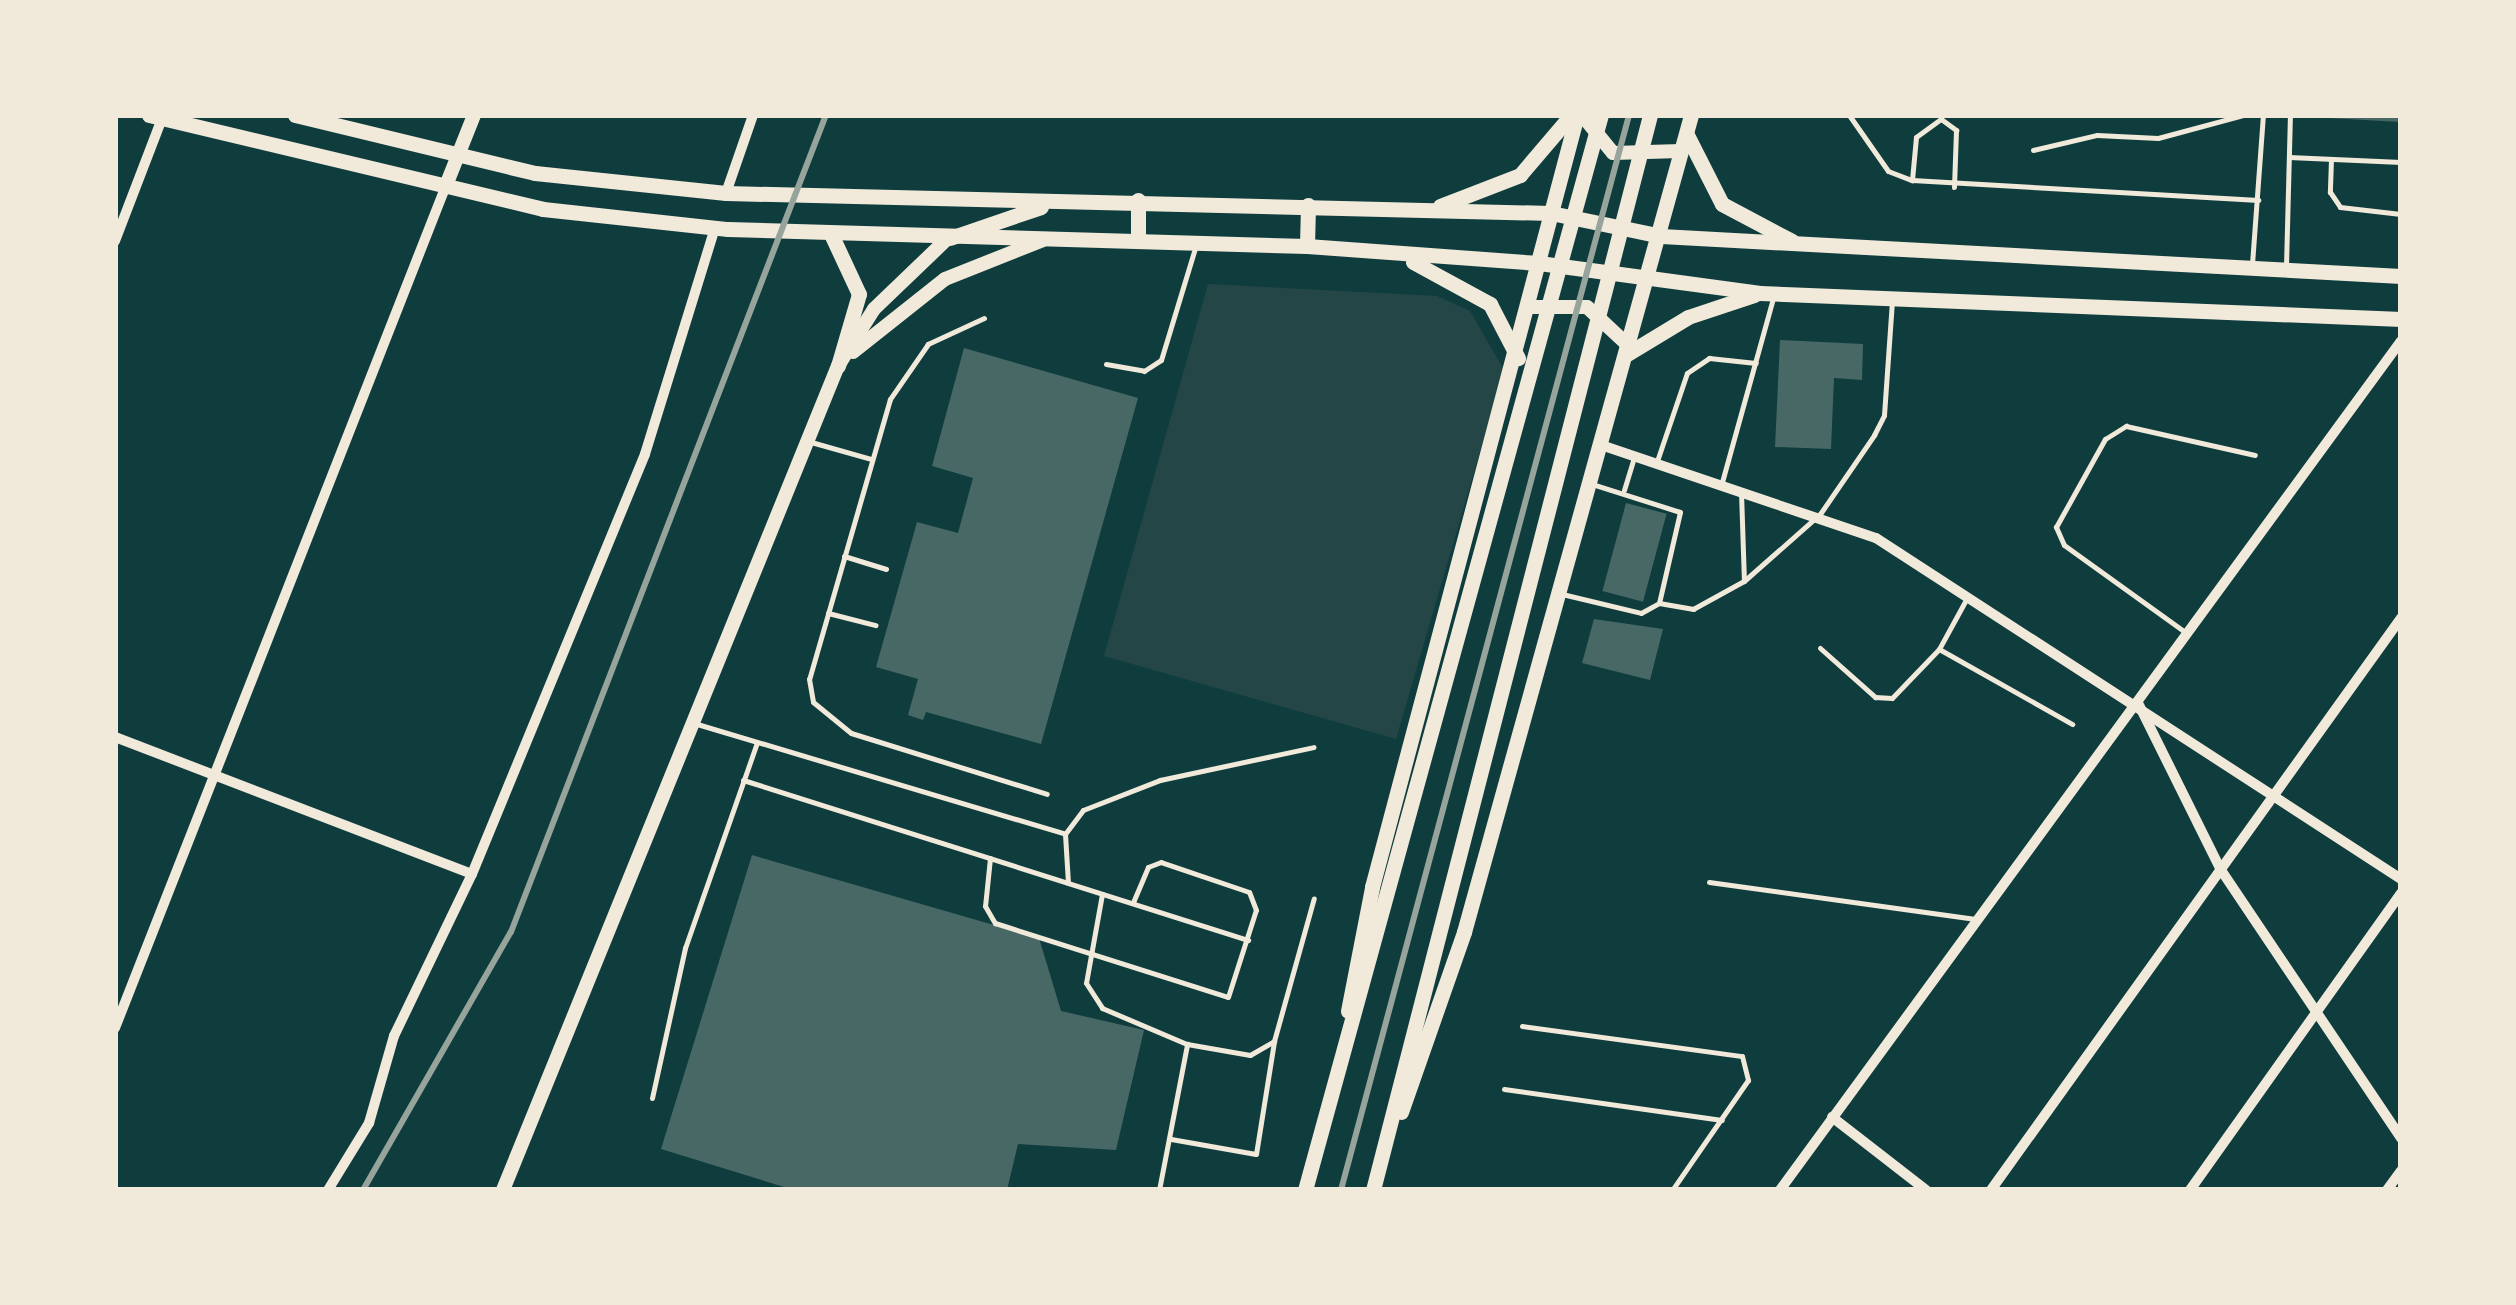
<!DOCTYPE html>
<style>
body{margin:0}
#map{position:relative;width:2516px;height:1305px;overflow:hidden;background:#0f3d3e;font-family:Cabin,sans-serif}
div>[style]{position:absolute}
.green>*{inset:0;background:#244646}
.building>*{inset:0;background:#486865;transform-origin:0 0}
.service>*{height:5px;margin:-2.5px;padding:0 2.5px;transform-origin:2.5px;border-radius:2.5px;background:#f1e9da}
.minor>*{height:10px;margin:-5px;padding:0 5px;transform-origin:5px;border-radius:5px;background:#f1e9da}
.secondary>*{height:14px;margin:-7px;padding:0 7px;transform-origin:7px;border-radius:7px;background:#f1e9da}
.primary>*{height:15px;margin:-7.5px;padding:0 7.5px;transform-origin:7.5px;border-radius:7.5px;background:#f1e9da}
.rail>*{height:6px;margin:-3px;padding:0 3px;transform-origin:3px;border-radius:3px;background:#97a49c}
span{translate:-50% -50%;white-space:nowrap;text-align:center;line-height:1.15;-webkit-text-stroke:8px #f1e9da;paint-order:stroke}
.frame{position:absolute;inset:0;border:118px solid #f1e9da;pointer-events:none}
</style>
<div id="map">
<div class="green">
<i style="clip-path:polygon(1208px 284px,1437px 296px,1470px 311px,1504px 370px,1396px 739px,1104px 656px)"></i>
</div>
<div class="building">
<i style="clip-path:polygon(2329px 115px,2401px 115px,2401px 122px,2329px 118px)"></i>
<i style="clip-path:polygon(1780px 340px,1863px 344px,1862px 380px,1834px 378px,1831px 449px,1775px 447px)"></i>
<i style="clip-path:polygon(964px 348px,1138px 398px,1041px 744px,926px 712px,923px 720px,908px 715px,918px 679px,876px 667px,917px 522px,958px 533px,973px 478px,932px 466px)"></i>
<i style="left:1626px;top:503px;width:42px;height:91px;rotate:15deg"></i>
<i style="clip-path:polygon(1594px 619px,1663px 629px,1650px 680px,1582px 663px)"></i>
<i style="clip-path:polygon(752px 855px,1039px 938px,1061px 1011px,1144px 1030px,1116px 1150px,1018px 1144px,1007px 1190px,794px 1190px,661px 1149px)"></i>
</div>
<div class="service">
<i style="left:1849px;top:115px;width:68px;rotate:55.1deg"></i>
<i style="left:1888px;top:171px;width:26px;rotate:21deg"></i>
<i style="left:1912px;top:180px;width:347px;rotate:3.3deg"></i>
<i style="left:2033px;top:150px;width:66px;rotate:-13.2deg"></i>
<i style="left:2097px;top:135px;width:61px;rotate:2.8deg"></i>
<i style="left:2158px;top:138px;width:88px;rotate:-15.1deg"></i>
<i style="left:2289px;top:157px;width:112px;rotate:2.6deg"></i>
<i style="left:2331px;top:159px;width:33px;rotate:92deg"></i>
<i style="left:2330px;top:192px;width:18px;rotate:56deg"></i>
<i style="left:2340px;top:207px;width:61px;rotate:6.5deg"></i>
<i style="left:1912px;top:180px;width:43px;rotate:-84.7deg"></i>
<i style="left:1916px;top:137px;width:31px;rotate:-36deg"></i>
<i style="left:1941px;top:119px;width:19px;rotate:36deg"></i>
<i style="left:1956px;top:130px;width:57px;rotate:92deg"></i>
<i style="left:2252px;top:264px;width:149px;rotate:-85.8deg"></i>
<i style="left:2286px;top:266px;width:151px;rotate:-88.5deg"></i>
<i style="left:984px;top:318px;width:62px;rotate:155.1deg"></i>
<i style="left:928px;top:344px;width:67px;rotate:124.6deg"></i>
<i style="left:890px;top:399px;width:291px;rotate:106.1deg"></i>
<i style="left:809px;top:679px;width:23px;rotate:80deg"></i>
<i style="left:813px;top:702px;width:49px;rotate:39.2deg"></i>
<i style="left:851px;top:733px;width:205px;rotate:17.3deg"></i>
<i style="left:1106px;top:364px;width:39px;rotate:10deg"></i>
<i style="left:1144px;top:371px;width:20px;rotate:-33deg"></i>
<i style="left:1161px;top:360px;width:120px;rotate:-73.1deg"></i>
<i style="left:811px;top:442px;width:62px;rotate:15.8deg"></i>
<i style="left:1657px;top:461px;width:93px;rotate:-71.2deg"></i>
<i style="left:1687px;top:373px;width:27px;rotate:-34deg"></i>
<i style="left:1709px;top:358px;width:47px;rotate:6.1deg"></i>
<i style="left:1722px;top:482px;width:194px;rotate:-74.5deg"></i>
<i style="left:1624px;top:490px;width:34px;rotate:-73deg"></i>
<i style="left:1741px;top:492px;width:89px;rotate:88.1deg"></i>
<i style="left:1744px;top:581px;width:101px;rotate:-41.4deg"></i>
<i style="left:1820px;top:514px;width:96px;rotate:-55.6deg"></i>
<i style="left:1874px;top:435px;width:22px;rotate:-63deg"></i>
<i style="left:1884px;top:415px;width:115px;rotate:-86deg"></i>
<i style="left:844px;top:556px;width:44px;rotate:17.2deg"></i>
<i style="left:1562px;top:594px;width:81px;rotate:13.5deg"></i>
<i style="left:1641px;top:613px;width:21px;rotate:-29deg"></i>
<i style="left:1659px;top:603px;width:93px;rotate:-77deg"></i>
<i style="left:1680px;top:512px;width:92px;rotate:-162.3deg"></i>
<i style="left:1968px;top:596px;width:60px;rotate:118.7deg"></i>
<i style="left:1939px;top:649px;width:153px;rotate:29.4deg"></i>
<i style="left:1659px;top:603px;width:35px;rotate:10deg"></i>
<i style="left:1693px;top:609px;width:58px;rotate:-28.8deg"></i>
<i style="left:828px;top:613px;width:49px;rotate:14.3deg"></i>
<i style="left:2185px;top:632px;width:149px;rotate:-144.3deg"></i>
<i style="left:2064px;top:545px;width:20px;rotate:-114deg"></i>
<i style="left:2056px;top:527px;width:101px;rotate:-60.9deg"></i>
<i style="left:2105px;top:439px;width:25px;rotate:-32deg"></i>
<i style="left:2126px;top:426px;width:132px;rotate:12.7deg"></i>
<i style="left:1820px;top:648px;width:74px;rotate:41.7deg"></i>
<i style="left:1875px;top:697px;width:17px;rotate:3deg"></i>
<i style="left:1892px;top:698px;width:68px;rotate:-46.2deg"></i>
<i style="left:697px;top:724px;width:384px;rotate:16.6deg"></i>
<i style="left:1065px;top:834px;width:30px;rotate:-53deg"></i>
<i style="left:1083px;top:810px;width:83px;rotate:-21.3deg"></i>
<i style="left:1160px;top:780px;width:157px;rotate:-12.1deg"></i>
<i style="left:743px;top:780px;width:530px;rotate:17.58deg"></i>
<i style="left:1065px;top:834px;width:49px;rotate:86.5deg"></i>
<i style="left:990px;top:858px;width:48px;rotate:95.9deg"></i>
<i style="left:985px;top:906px;width:20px;rotate:60deg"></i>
<i style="left:995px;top:923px;width:244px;rotate:17.6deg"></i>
<i style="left:1228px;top:997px;width:91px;rotate:-72.2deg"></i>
<i style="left:1256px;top:910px;width:19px;rotate:-111deg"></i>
<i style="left:1249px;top:892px;width:93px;rotate:-161.2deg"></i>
<i style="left:1161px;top:862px;width:14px;rotate:159deg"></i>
<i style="left:1148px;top:867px;width:38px;rotate:113deg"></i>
<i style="left:1709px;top:882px;width:269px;rotate:7.9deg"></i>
<i style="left:1102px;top:894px;width:90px;rotate:100.2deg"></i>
<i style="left:1086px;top:983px;width:30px;rotate:57deg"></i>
<i style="left:1102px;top:1008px;width:92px;rotate:23deg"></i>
<i style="left:1187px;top:1044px;width:64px;rotate:9.9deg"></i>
<i style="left:1250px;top:1055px;width:28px;rotate:-30deg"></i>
<i style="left:1274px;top:1041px;width:148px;rotate:-74.4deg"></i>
<i style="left:1522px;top:1026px;width:222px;rotate:7.8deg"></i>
<i style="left:1742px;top:1056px;width:25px;rotate:76deg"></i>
<i style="left:1748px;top:1080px;width:134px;rotate:124.6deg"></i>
<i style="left:1504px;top:1089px;width:220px;rotate:8.1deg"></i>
<i style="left:652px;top:1098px;width:154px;rotate:-77.6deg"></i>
<i style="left:685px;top:948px;width:218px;rotate:-70.7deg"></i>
<i style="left:1171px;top:1139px;width:86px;rotate:10deg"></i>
<i style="left:1256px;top:1154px;width:113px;rotate:-80.9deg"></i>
<i style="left:1159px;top:1190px;width:149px;rotate:-79.1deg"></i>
</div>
<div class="minor">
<i style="left:726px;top:193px;width:83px;rotate:-70.9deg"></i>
<i style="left:115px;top:241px;width:134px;rotate:-69deg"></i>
<i style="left:1601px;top:445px;width:290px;rotate:18.7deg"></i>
<i style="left:1876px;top:538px;width:626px;rotate:33deg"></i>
<i style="left:2138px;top:703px;width:186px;rotate:63.6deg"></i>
<i style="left:2221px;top:870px;width:323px;rotate:56.1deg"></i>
<i style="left:115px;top:737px;width:382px;rotate:21deg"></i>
<i style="left:115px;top:1028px;width:902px;rotate:-68.55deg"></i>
<i style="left:1832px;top:1117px;width:119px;rotate:37.8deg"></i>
<i style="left:328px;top:1190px;width:79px;rotate:-58.5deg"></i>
<i style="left:369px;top:1123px;width:91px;rotate:-74deg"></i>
<i style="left:394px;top:1036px;width:180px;rotate:-64.3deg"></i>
<i style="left:472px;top:874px;width:454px;rotate:-67.6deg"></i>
<i style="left:645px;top:454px;width:237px;rotate:-72.8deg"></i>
<i style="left:1780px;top:1190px;width:1052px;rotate:-53.82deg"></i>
<i style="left:1991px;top:1190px;width:704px;rotate:-54.37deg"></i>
<i style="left:2190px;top:1190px;width:364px;rotate:-54.6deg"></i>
<i style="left:2387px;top:1190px;width:24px;rotate:-54deg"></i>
</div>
<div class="secondary">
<i style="left:1582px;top:115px;width:49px;rotate:50.8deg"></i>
<i style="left:1613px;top:153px;width:68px;rotate:-1.7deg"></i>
<i style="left:445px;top:188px;width:79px;rotate:-68.3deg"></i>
<i style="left:1529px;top:307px;width:58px"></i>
<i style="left:1587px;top:307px;width:57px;rotate:42.9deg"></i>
<i style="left:853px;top:352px;width:117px;rotate:-38.4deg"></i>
<i style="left:945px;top:279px;width:105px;rotate:-21.7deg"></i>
<i style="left:503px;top:1190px;width:889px;rotate:-67.88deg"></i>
<i style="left:838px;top:366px;width:67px;rotate:-57.7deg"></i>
<i style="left:874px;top:309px;width:100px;rotate:-43.8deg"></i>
</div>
<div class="primary">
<i style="left:149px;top:115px;width:405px;rotate:13.4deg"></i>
<i style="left:543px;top:209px;width:186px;rotate:6.2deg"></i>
<i style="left:728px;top:229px;width:579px;rotate:1.68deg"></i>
<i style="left:1307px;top:246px;width:233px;rotate:4.2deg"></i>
<i style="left:1539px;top:263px;width:223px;rotate:7.7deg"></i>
<i style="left:1760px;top:293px;width:642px;rotate:2.32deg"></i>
<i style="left:295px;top:115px;width:247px;rotate:13.6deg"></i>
<i style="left:535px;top:173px;width:192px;rotate:6deg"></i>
<i style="left:726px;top:193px;width:825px;rotate:1.39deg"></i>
<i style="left:1551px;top:213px;width:112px;rotate:11.8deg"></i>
<i style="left:1661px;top:236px;width:741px;rotate:3.09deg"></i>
<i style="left:1687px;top:135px;width:77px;rotate:63.1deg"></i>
<i style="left:1722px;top:204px;width:79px;rotate:27.9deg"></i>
<i style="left:1440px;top:206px;width:86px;rotate:-21.2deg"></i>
<i style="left:1520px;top:175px;width:79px;rotate:-49.6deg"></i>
<i style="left:831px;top:234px;width:66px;rotate:65deg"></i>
<i style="left:859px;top:294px;width:75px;rotate:106.3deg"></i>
<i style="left:950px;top:238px;width:96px;rotate:-18.8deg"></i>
<i style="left:1138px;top:239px;width:39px;rotate:-90deg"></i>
<i style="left:1307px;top:246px;width:41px;rotate:-88.6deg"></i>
<i style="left:1413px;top:262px;width:88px;rotate:28.6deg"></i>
<i style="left:1490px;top:304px;width:61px;rotate:62.6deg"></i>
<i style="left:1627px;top:354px;width:71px;rotate:-31.2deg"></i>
<i style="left:1688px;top:317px;width:70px;rotate:-18.4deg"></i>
<i style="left:1348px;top:1011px;width:126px;rotate:-79deg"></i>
<i style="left:1372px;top:887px;width:799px;rotate:-75.13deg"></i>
<i style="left:1401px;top:1112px;width:191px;rotate:-70.7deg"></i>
<i style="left:1464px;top:932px;width:848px;rotate:-74.47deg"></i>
<i style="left:1305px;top:1190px;width:1115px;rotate:-74.61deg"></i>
<i style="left:1373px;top:1190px;width:1110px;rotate:-75.55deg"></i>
</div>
<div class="rail">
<i style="left:363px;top:1190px;width:297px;rotate:-60.2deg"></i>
<i style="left:511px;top:932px;width:876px;rotate:-68.92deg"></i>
<i style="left:1341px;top:1190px;width:1113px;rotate:-75deg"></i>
</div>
<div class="frame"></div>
</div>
